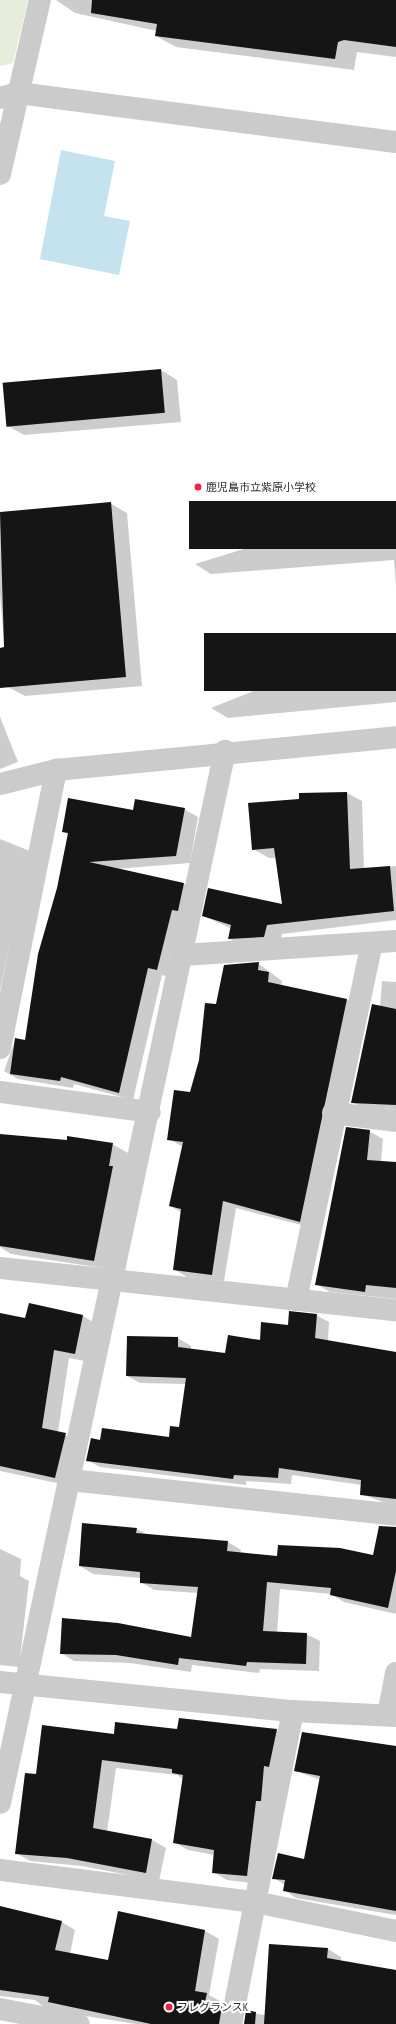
<!DOCTYPE html>
<meta charset="utf-8">
<style>
body{margin:0}
#map{position:relative;width:396px;height:2024px;overflow:hidden;background:#fff;font-family:"PT Sans Narrow","Noto Sans JP",sans-serif}
div>[style]{position:absolute}
.green>*{inset:0;background:#e6eddb}
.water>*{inset:0;background:#c5e2ef}
.shadow>*{inset:0;background:#0003}
.building>*{inset:0;background:#151515;transform-origin:0 0}
.minor>*{height:22px;margin:-11px;padding:0 11px;transform-origin:11px;border-radius:11px;background:#cbcbcb}
.tertiary>*{height:22px;margin:-11px;padding:0 11px;transform-origin:11px;border-radius:11px;background:#cbcbcb}
.dots>*{width:11px;height:11px;translate:-50% -50%;box-sizing:border-box;border:2px solid #fff;border-radius:50%}
span{translate:-50% -50%;white-space:nowrap;text-align:center;line-height:1.15;-webkit-text-stroke:4px #fff;paint-order:stroke}
.poi-label{font-size:11px;color:#2e2e2e}
.left{translate:0 -50%;text-align:left}
</style>
<div id="map">
<div class="green">
<i style="clip-path:polygon(0 0,28px 0,13px 63px,0 66px)"></i>
</div>
<div class="water">
<i style="clip-path:polygon(61px 150px,115px 161px,104px 216px,130px 221px,119px 275px,40px 259px)"></i>
</div>
<div class="shadow">
<i style="clip-path:polygon(56px 0,396px 0,396px 57px,357px 52px,354px 70px,176px 47px,156px 36px,157px 31px,75px 13px)"></i>
<i style="clip-path:polygon(161px 370px,177px 380px,181px 422px,24px 435px,8px 426px)"></i>
<i style="clip-path:polygon(396px 502px,396px 586px,394px 560px,211px 574px,195px 564px)"></i>
<i style="clip-path:polygon(110px 503px,127px 513px,142px 686px,25px 696px,8px 687px,0 595px,0 513px)"></i>
<i style="clip-path:polygon(396px 634px,396px 702px,228px 718px,211px 708px)"></i>
<i style="clip-path:polygon(0 717px,18px 762px,0 769px)"></i>
<i style="clip-path:polygon(347px 793px,362px 801px,364px 869px,396px 866px,396px 920px,282px 934px,280px 945px,245px 948px,230px 939px,232px 929px,204px 916px,283px 906px,276px 858px,269px 858px,253px 849px,300px 800px)"></i>
<i style="clip-path:polygon(184px 809px,198px 817px,190px 863px,116px 869px,184px 884px,197px 892px,170px 977px,162px 975px,133px 1100px,74px 1084px,73px 1088px,18px 1079px,4px 1071px,15px 1040px,26px 1041px,69px 835px,63px 831px,134px 811px)"></i>
<i style="clip-path:polygon(0 839px,30px 851px,0 990px)"></i>
<i style="clip-path:polygon(259px 964px,282px 981px,281px 986px,347px 1000px,360px 1007px,313px 1228px,236px 1208px,224px 1281px,187px 1277px,174px 1269px,181px 1212px,170px 1206px,183px 1147px,169px 1139px,190px 1093px,217px 1005px,224px 966px)"></i>
<i style="clip-path:polygon(382px 981px,396px 982px,396px 1110px,385px 1108px,384px 1112px,365px 1109px,352px 1102px,380px 1007px)"></i>
<i style="clip-path:polygon(369px 1131px,383px 1139px,381px 1162px,396px 1163px,396px 1299px,330px 1292px,316px 1284px)"></i>
<i style="clip-path:polygon(0 1135px,112px 1144px,128px 1153px,109px 1269px,11px 1254px,0 1247px)"></i>
<i style="clip-path:polygon(0 1314px,26px 1320px,83px 1316px,98px 1325px,90px 1362px,69px 1358px,58px 1432px,81px 1443px,71px 1486px,0 1471px)"></i>
<i style="clip-path:polygon(316px 1315px,329px 1322px,328px 1341px,396px 1353px,396px 1507px,361px 1494px,362px 1485px,292px 1475px,291px 1484px,246px 1481px,246px 1485px,100px 1467px,87px 1460px,170px 1438px,180px 1428px,186px 1384px,140px 1383px,127px 1376px,128px 1337px,178px 1338px,191px 1346px,191px 1350px,226px 1355px)"></i>
<i style="clip-path:polygon(396px 1528px,396px 1614px,344px 1602px,331px 1594px,280px 1589px,277px 1633px,306px 1634px,320px 1641px,319px 1671px,260px 1669px,259px 1673px,192px 1665px,191px 1672px,130px 1663px,74px 1661px,61px 1653px,192px 1638px,198px 1593px,154px 1590px,141px 1582px,141px 1578px,93px 1574px,80px 1566px,137px 1529px,148px 1535px,228px 1542px,241px 1550px,240px 1554px,278px 1557px,374px 1556px)"></i>
<i style="clip-path:polygon(0 1549px,21px 1559px,20px 1576px,29px 1581px,19px 1667px,0 1665px)"></i>
<i style="clip-path:polygon(178px 1730px,276px 1730px,290px 1738px,261px 1884px,227px 1880px,213px 1872px,215px 1855px,188px 1850px,174px 1842px,183px 1779px,177px 1775px,116px 1768px,107px 1832px,152px 1840px,166px 1848px,159px 1881px,82px 1866px,30px 1861px,16px 1853px,37px 1776px,115px 1735px)"></i>
<i style="clip-path:polygon(396px 1749px,396px 1915px,296px 1898px,284px 1890px,285px 1885px,274px 1878px,305px 1860px,321px 1780px,295px 1771px)"></i>
<i style="clip-path:polygon(2px 1908px,62px 1922px,75px 1930px,70px 1954px,109px 1961px,119px 1912px,205px 1931px,219px 1939px,209px 1995px,220px 2001px,219px 2006px,235px 2014px,234px 2024px,136px 2024px,48px 2010px,35px 2000px,0 1996px)"></i>
<i style="clip-path:polygon(328px 1949px,341px 1957px,341px 1962px,396px 1972px,396px 2024px,244px 2024px,247px 2012px,265px 2015px)"></i>
</div>
<div class="building">
<i style="clip-path:polygon(92px 0,396px 0,396px 47px,344px 40px,338px 42px,335px 59px,155px 36px,157px 24px,91px 13px)"></i>
<i style="left:161px;top:369px;width:44px;height:159px;rotate:85deg"></i>
<i style="left:396px;top:501px;width:48px;height:207px;rotate:90deg"></i>
<i style="clip-path:polygon(111px 502px,126px 677px,0 688px,0 648px,4px 647px,0 512px)"></i>
<i style="left:396px;top:633px;width:58px;height:192px;rotate:90deg"></i>
<i style="clip-path:polygon(347px 792px,350px 869px,390px 866px,394px 911px,267px 925px,264px 937px,228px 939px,231px 925px,202px 916px,208px 888px,282px 904px,274px 848px,252px 850px,248px 803px,299px 799px,299px 793px)"></i>
<i style="clip-path:polygon(68px 798px,133px 810px,135px 799px,185px 808px,176px 856px,89px 862px,184px 883px,178px 911px,172px 910px,157px 970px,148px 968px,119px 1093px,61px 1077px,60px 1081px,10px 1074px,15px 1038px,25px 1040px,38px 954px,57px 888px,68px 833px,62px 832px)"></i>
<i style="clip-path:polygon(259px 962px,258px 970px,269px 972px,268px 982px,347px 999px,300px 1222px,223px 1201px,212px 1275px,173px 1270px,181px 1209px,169px 1206px,183px 1142px,167px 1140px,174px 1090px,190px 1092px,199px 1060px,205px 1003px,216px 1004px,224px 965px)"></i>
<i style="clip-path:polygon(372px 1004px,396px 1009px,396px 1105px,351px 1103px)"></i>
<i style="clip-path:polygon(346px 1127px,370px 1130px,367px 1160px,396px 1162px,396px 1288px,366px 1285px,365px 1292px,315px 1285px)"></i>
<i style="clip-path:polygon(0 1134px,67px 1140px,67px 1136px,113px 1143px,109px 1166px,113px 1166px,94px 1261px,0 1246px)"></i>
<i style="clip-path:polygon(29px 1303px,83px 1315px,75px 1354px,54px 1350px,42px 1428px,66px 1433px,55px 1478px,0 1466px,0 1313px,25px 1318px)"></i>
<i style="clip-path:polygon(289px 1311px,317px 1314px,315px 1338px,396px 1352px,396px 1499px,360px 1495px,361px 1480px,279px 1468px,278px 1478px,234px 1475px,233px 1479px,86px 1461px,91px 1438px,100px 1440px,102px 1428px,169px 1437px,170px 1426px,179px 1427px,186px 1378px,126px 1376px,127px 1336px,178px 1337px,178px 1347px,225px 1353px,228px 1335px,260px 1340px,261px 1322px,288px 1325px)"></i>
<i style="clip-path:polygon(82px 1523px,137px 1528px,136px 1533px,228px 1541px,227px 1551px,277px 1556px,278px 1545px,340px 1548px,373px 1555px,379px 1526px,396px 1527px,396px 1571px,388px 1608px,330px 1595px,331px 1588px,267px 1582px,263px 1631px,307px 1633px,306px 1664px,247px 1662px,246px 1666px,179px 1658px,178px 1665px,116px 1655px,60px 1654px,62px 1618px,118px 1623px,191px 1637px,198px 1587px,140px 1583px,140px 1572px,79px 1566px)"></i>
<i style="clip-path:polygon(179px 1718px,277px 1729px,269px 1767px,264px 1766px,261px 1801px,256px 1801px,247px 1876px,212px 1873px,214px 1850px,173px 1843px,183px 1775px,172px 1773px,172px 1769px,102px 1760px,93px 1828px,152px 1839px,146px 1873px,67px 1858px,15px 1854px,25px 1773px,36px 1774px,42px 1725px,114px 1734px,115px 1722px,177px 1729px)"></i>
<i style="clip-path:polygon(302px 1732px,396px 1746px,396px 1911px,283px 1891px,285px 1880px,272px 1879px,278px 1853px,304px 1859px,320px 1776px,294px 1771px)"></i>
<i style="clip-path:polygon(0 1906px,62px 1921px,55px 1950px,108px 1960px,118px 1911px,205px 1930px,195px 1991px,207px 1993px,205px 2002px,222px 2006px,219px 2024px,151px 2024px,48px 2002px,49px 1997px,0 1990px)"></i>
<i style="clip-path:polygon(269px 1944px,328px 1948px,327px 1958px,396px 1970px,396px 2024px,264px 2024px)"></i>
<i style="clip-path:polygon(246px 2010px,256px 2012px,255px 2024px,244px 2024px)"></i>
</div>
<div class="minor">
<i style="left:0;top:98px;width:19px;rotate:-16deg"></i>
<i style="left:18px;top:93px;width:381px;rotate:7.4deg"></i>
<i style="left:0;top:174px;width:179px;rotate:-77.1deg"></i>
<i style="left:183px;top:955px;width:213px;rotate:-3.8deg"></i>
<i style="left:0;top:1048px;width:284px;rotate:-78.6deg"></i>
<i style="left:0;top:1092px;width:151px;rotate:7.6deg"></i>
<i style="left:333px;top:1113px;width:64px;rotate:7.2deg"></i>
<i style="left:0;top:1268px;width:398px;rotate:6.1deg"></i>
<i style="left:296px;top:1300px;width:365px;rotate:-78deg"></i>
<i style="left:70px;top:1480px;width:328px;rotate:6.1deg"></i>
<i style="left:0;top:1682px;width:294px;rotate:5.7deg"></i>
<i style="left:293px;top:1711px;width:103px;rotate:2.8deg"></i>
<i style="left:388px;top:1715px;width:43px;rotate:-79.2deg"></i>
<i style="left:0;top:1803px;width:1076px;rotate:-77.93deg"></i>
<i style="left:0;top:1870px;width:257px;rotate:7.2deg"></i>
<i style="left:255px;top:1902px;width:144px;rotate:11.6deg"></i>
<i style="left:0;top:2009px;width:80px;rotate:10.8deg"></i>
<i style="left:231px;top:2024px;width:319px;rotate:-78.8deg"></i>
</div>
<div class="tertiary">
<i style="left:0;top:784px;width:58px;rotate:-14deg"></i>
<i style="left:56px;top:770px;width:342px;rotate:-5.5deg"></i>
</div>
<div class="dots">
<i style="left:198px;top:487px;background:#f42240"></i>
<i style="left:169px;top:2007px;background:#f42240"></i>
</div>
<div class="poi-label">
<span class="left" style="left:206px;top:487px">鹿児島市立紫原小学校</span>
<span class="left" style="left:177px;top:2007px">フレグランスK</span>
</div>
</div>
